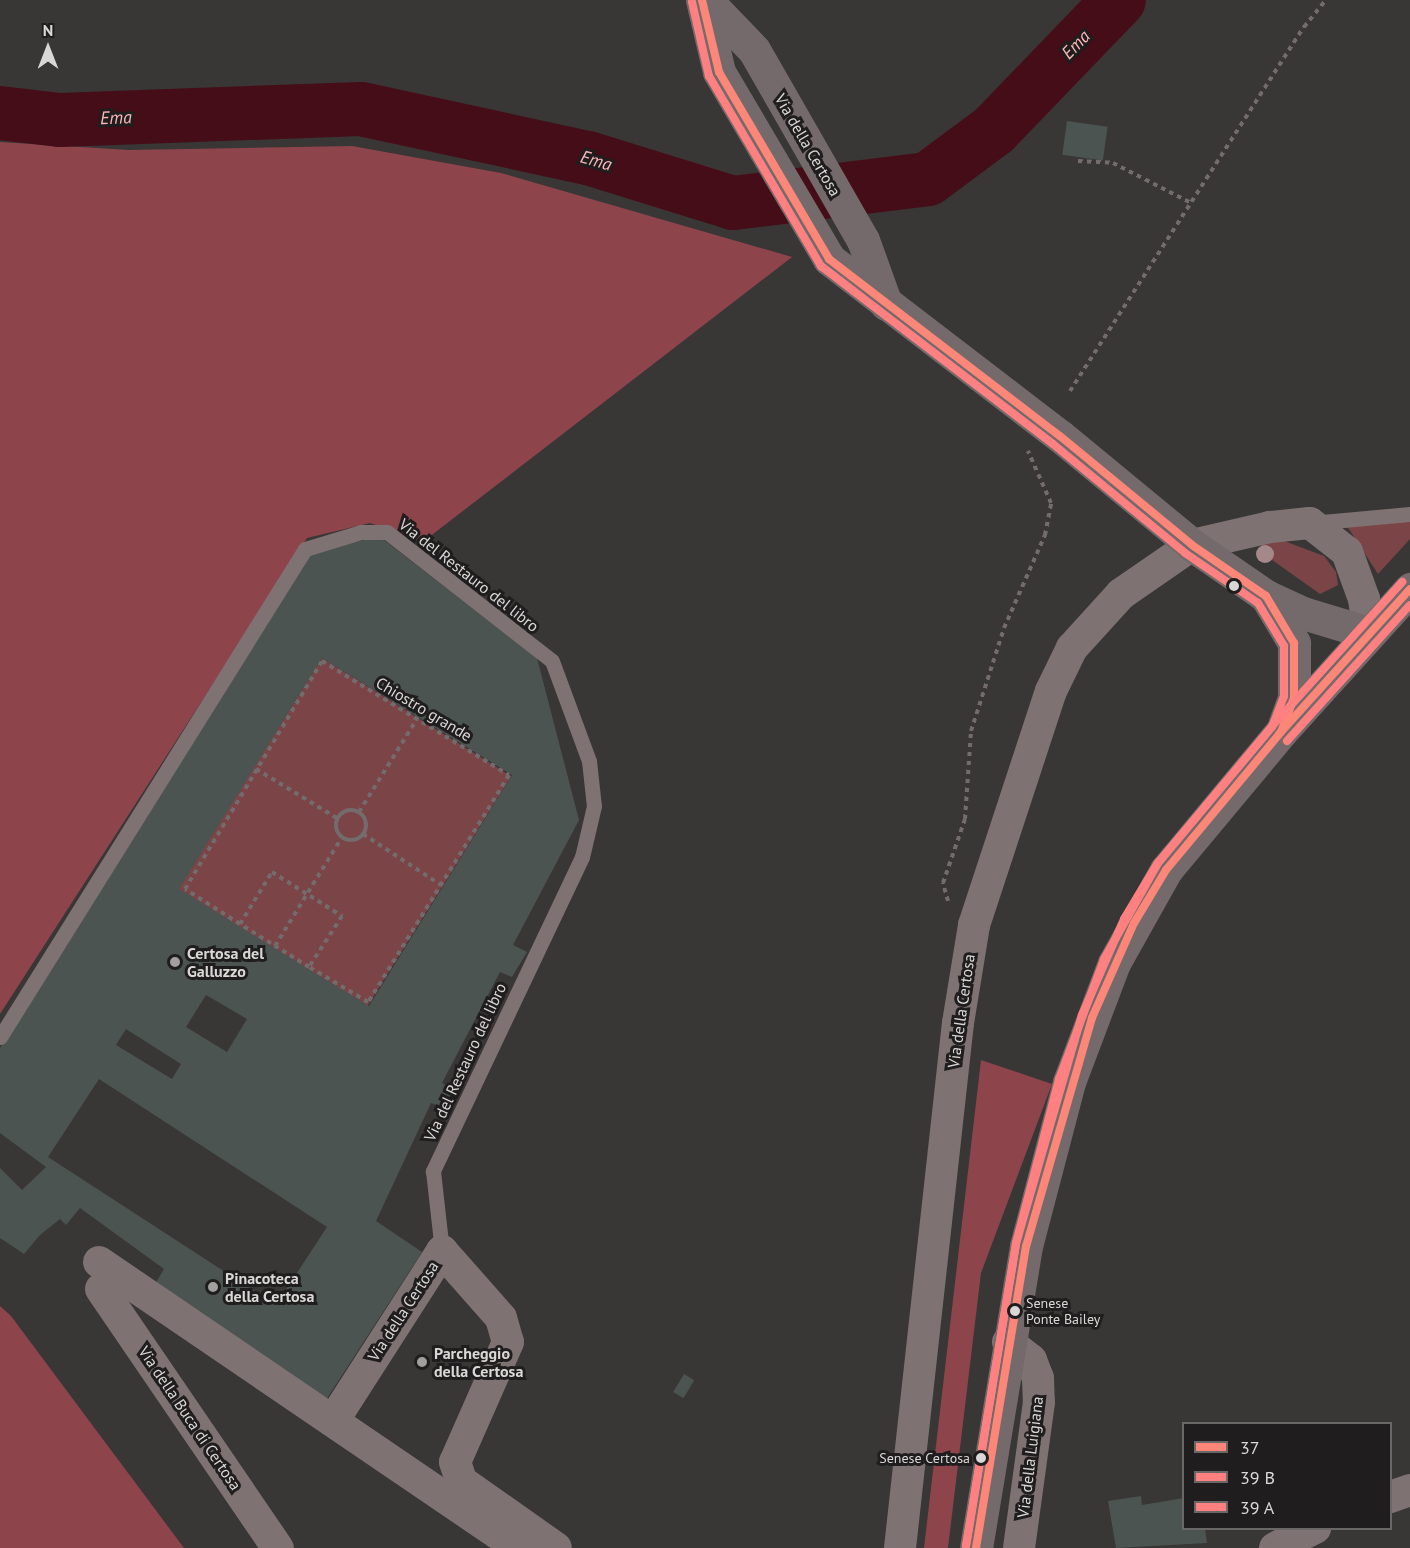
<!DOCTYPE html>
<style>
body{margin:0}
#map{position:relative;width:1410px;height:1548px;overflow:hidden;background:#393636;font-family:"PT Sans",sans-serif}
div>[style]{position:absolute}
.green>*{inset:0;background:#7b4548;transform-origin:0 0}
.forest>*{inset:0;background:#8e444b}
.river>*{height:54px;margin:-27px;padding:0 27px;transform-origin:27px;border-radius:27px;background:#450d17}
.building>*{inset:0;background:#4b5451;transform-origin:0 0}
.path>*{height:4px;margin-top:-2px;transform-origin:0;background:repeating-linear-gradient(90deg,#736b6c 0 4.5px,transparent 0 9px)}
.path>.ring{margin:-2px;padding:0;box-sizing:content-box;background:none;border:4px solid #736b6c;border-radius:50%}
.lane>*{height:15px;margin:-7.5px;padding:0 7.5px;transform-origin:7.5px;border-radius:7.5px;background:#7e7272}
.street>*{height:32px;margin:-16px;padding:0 16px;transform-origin:16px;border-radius:16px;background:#7e7272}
.secondary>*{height:33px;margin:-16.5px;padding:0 16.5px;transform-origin:16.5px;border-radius:16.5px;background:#756a6b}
.bus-1>*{height:8px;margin:-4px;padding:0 4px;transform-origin:4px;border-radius:4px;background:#fc8779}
.bus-2>*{height:8px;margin:-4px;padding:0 4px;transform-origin:4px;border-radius:4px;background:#ff8080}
.bus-3>*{height:8px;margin:-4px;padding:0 4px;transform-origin:4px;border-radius:4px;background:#ff8080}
.trees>*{width:18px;height:18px;margin:-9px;border-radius:50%;background:#a58889}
.dots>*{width:16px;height:16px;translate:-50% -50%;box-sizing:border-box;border:3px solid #1f1d1d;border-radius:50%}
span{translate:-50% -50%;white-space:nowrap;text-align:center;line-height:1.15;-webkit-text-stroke:6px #1f1d1d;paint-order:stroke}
.bus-label{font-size:14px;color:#dad7d7}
.left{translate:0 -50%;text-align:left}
.right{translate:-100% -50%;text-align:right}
.street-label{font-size:16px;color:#dad7d7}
.poi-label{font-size:16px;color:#dad7d7;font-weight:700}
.water-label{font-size:18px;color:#feb5b8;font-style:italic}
.legend{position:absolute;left:1182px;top:1422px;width:210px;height:108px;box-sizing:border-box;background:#1f1d1d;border:2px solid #6a6767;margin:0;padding:8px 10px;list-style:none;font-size:18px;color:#dad7d7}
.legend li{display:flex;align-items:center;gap:12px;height:30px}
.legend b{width:30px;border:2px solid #6a6767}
.north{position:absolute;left:18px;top:18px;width:60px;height:60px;-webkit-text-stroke:4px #1f1d1d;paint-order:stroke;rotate:0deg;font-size:16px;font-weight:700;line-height:24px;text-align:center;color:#dad7d7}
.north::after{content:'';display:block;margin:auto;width:21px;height:27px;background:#dad7d7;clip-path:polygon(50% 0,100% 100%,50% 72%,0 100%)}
</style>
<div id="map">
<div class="green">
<i style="clip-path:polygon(1410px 521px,1410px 539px,1378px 574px,1347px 526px)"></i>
<i style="clip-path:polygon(1284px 541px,1324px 556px,1336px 572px,1338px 585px,1320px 594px,1258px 550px,1264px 542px)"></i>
<i style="left:322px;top:658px;width:223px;height:272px;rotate:32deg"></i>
</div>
<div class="forest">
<i style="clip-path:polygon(0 142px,129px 150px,352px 146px,501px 173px,792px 257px,424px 541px,370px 523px,307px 538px,0 1014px)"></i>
<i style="clip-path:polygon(981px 1060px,1052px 1084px,981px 1273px,948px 1548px,924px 1548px)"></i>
<i style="clip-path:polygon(0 1306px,11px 1316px,184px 1548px,0 1548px)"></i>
</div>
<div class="river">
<i style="left:0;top:113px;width:60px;rotate:6.7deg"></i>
<i style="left:60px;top:120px;width:301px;rotate:-2.1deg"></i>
<i style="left:361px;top:109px;width:232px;rotate:12.2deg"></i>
<i style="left:588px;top:158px;width:152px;rotate:17.2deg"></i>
<i style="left:733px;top:203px;width:196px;rotate:-7deg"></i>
<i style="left:928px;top:179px;width:82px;rotate:-36.6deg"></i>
<i style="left:994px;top:130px;width:180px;rotate:-46.1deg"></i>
</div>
<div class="building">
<i style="left:1067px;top:121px;width:41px;height:34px;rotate:8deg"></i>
<i style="clip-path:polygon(evenodd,380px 537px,537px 658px,579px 820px,513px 945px,527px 952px,512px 977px,500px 972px,442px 1083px,454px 1088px,445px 1109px,431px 1103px,376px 1221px,422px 1252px,324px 1403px,151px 1291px,164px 1269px,80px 1208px,66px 1225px,60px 1219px,40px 1235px,24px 1254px,0 1238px,0 1168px,22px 1190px,46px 1167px,0 1133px,0 1048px,307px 551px,380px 537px,322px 658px,512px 775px,369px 1006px,179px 889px,322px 658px,380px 537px,206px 995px,247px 1019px,227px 1052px,186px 1027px,206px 995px,380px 537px,126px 1029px,181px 1064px,172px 1079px,116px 1045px,126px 1029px,380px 537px,99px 1079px,327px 1227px,276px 1305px,48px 1157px,99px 1079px)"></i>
<i style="left:684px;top:1374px;width:12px;height:21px;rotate:31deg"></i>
<i style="clip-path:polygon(1141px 1496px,1142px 1505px,1184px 1498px,1184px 1528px,1205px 1528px,1207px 1543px,1116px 1548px,1108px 1501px)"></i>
</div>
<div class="path">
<i style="left:1078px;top:161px;width:35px;rotate:3deg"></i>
<i style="left:1113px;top:163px;width:88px;rotate:27.1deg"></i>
<i style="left:1070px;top:391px;width:433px;rotate:-57.3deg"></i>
<i style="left:1304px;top:27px;width:35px;rotate:-51deg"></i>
<i style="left:256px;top:769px;width:95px;rotate:31.2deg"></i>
<i class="ring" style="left:336px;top:810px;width:26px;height:26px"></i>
<i style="left:359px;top:812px;width:110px;rotate:-58.1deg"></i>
<i style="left:363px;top:834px;width:93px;rotate:33.2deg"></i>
<i style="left:272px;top:872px;width:83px;rotate:32.2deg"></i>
<i style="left:342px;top:916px;width:61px;rotate:122.9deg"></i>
<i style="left:309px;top:967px;width:81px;rotate:-148.1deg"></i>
<i style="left:240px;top:924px;width:61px;rotate:-58.4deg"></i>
<i style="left:948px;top:901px;width:19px;rotate:-106deg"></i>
<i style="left:943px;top:883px;width:68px;rotate:-71deg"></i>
<i style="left:965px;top:819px;width:88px;rotate:-86.1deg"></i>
<i style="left:971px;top:731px;width:108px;rotate:-72.2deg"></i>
<i style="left:1004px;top:628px;width:102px;rotate:-66.2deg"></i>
<i style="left:1045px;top:535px;width:33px;rotate:-79deg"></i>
<i style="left:1051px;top:503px;width:57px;rotate:-113.9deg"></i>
<i style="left:240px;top:924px;width:65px;rotate:-147.5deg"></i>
<i style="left:185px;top:889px;width:266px;rotate:-59deg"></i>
<i style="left:322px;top:661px;width:219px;rotate:31.4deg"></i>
<i style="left:509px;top:775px;width:267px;rotate:121.8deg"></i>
<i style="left:368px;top:1002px;width:69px;rotate:-149.3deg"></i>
<i style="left:275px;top:946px;width:128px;rotate:-58.4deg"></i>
</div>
<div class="lane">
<i style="left:1311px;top:523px;width:99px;rotate:-5.2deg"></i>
<i style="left:0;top:1037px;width:575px;rotate:-57.99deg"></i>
<i style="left:305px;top:549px;width:59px;rotate:-16.9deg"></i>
<i style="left:361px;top:532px;width:26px"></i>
<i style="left:387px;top:532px;width:209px;rotate:38deg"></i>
<i style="left:552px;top:661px;width:107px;rotate:69.7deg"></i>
<i style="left:589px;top:761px;width:45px;rotate:83.7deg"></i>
<i style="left:594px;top:806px;width:52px;rotate:103.2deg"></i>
<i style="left:582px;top:857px;width:348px;rotate:115.4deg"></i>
<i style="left:433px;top:1171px;width:81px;rotate:83.6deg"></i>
</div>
<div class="street">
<i style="left:99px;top:1262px;width:508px;rotate:34.25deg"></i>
<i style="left:101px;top:1289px;width:314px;rotate:55.7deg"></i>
<i style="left:1008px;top:1342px;width:29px;rotate:38deg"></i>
<i style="left:1031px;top:1360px;width:19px;rotate:69deg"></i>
<i style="left:1038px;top:1378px;width:24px;rotate:88deg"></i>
<i style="left:1039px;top:1402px;width:147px;rotate:97.8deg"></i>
<i style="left:333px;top:1421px;width:202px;rotate:-57.3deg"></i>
<i style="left:442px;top:1251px;width:89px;rotate:48.6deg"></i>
<i style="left:501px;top:1318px;width:25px;rotate:74deg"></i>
<i style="left:508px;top:1342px;width:131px;rotate:113.8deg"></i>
<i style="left:455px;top:1462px;width:20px;rotate:72deg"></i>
<i style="left:461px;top:1481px;width:116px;rotate:35.2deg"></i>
<i style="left:1390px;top:1497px;width:21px;rotate:-19deg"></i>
<i style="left:900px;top:1548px;width:528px;rotate:-83.7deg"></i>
<i style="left:958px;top:1023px;width:99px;rotate:-80.7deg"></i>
<i style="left:974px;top:925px;width:246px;rotate:-71.8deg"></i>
<i style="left:1051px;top:691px;width:48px;rotate:-64deg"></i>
<i style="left:1072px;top:648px;width:73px;rotate:-47.8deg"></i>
<i style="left:1121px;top:594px;width:86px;rotate:-34.6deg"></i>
<i style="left:1192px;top:545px;width:80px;rotate:-13deg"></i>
<i style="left:1270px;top:527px;width:40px;rotate:-5.7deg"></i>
<i style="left:1310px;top:523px;width:47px;rotate:38.1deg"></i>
<i style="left:1347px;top:552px;width:50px;rotate:70.1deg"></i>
<i style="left:1364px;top:599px;width:34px;rotate:82deg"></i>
<i style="left:1275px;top:1548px;width:45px;rotate:-26.6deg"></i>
</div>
<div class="secondary">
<i style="left:702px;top:0;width:74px;rotate:76.7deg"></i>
<i style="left:719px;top:72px;width:217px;rotate:59.5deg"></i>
<i style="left:829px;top:259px;width:291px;rotate:37.5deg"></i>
<i style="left:1060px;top:436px;width:171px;rotate:39.5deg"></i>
<i style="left:1192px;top:545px;width:90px;rotate:34.6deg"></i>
<i style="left:1266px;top:596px;width:41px;rotate:24.7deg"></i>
<i style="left:1303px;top:613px;width:69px;rotate:16.9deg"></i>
<i style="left:706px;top:0;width:69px;rotate:46.2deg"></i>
<i style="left:754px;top:50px;width:219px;rotate:60.2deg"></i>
<i style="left:863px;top:240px;width:68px;rotate:70.2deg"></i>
<i style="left:1266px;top:596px;width:55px;rotate:59.2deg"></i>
<i style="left:1294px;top:643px;width:55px;rotate:90deg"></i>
<i style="left:1294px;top:698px;width:29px;rotate:110deg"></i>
<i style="left:976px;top:1548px;width:306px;rotate:-80.6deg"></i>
<i style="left:1026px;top:1246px;width:170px;rotate:-75.3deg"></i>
<i style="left:1069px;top:1082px;width:127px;rotate:-69.3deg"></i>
<i style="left:1114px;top:963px;width:107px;rotate:-60.8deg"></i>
<i style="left:1166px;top:870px;width:180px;rotate:-50.2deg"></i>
<i style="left:1281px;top:732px;width:193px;rotate:-47.9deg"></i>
</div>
<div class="bus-1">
<i style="left:702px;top:0;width:74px;rotate:76.7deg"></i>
<i style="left:719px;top:72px;width:217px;rotate:59.5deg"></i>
<i style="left:829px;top:259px;width:291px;rotate:37.5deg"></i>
<i style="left:1060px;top:436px;width:171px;rotate:39.5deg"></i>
<i style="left:1192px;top:545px;width:90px;rotate:34.6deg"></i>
<i style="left:1266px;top:596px;width:55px;rotate:59.2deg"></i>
<i style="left:1294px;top:643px;width:55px;rotate:90deg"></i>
<i style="left:1294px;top:698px;width:36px;rotate:111deg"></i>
<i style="left:1281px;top:732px;width:180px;rotate:129.8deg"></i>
<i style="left:1166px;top:870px;width:62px;rotate:121.1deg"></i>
<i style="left:1134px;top:923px;width:104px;rotate:113.9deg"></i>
<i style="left:1092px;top:1018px;width:237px;rotate:106.1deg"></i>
<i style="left:1026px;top:1246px;width:306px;rotate:99.4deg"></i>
<i style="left:1279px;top:734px;width:195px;rotate:-47.9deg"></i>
</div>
<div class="bus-2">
<i style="left:692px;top:2px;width:76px;rotate:77.1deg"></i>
<i style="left:709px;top:76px;width:221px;rotate:59.5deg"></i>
<i style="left:821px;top:266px;width:292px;rotate:37.5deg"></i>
<i style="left:1053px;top:444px;width:171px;rotate:39.5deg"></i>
<i style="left:1185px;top:553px;width:88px;rotate:34.4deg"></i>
<i style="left:1258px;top:603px;width:50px;rotate:58.8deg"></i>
<i style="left:1284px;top:646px;width:50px;rotate:90deg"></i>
<i style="left:1284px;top:696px;width:33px;rotate:111deg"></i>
<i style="left:1272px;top:727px;width:179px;rotate:130deg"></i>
<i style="left:1157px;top:864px;width:64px;rotate:121deg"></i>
<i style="left:1124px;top:919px;width:105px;rotate:113.6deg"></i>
<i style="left:1082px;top:1015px;width:238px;rotate:106.1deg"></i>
<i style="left:1016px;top:1244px;width:306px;rotate:99.4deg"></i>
<i style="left:1287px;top:741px;width:183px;rotate:-47.9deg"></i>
</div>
<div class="bus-3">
<i style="left:966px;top:1546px;width:307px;rotate:-80.6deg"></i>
<i style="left:1016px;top:1243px;width:170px;rotate:-75.3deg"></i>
<i style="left:1059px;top:1079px;width:128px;rotate:-69.4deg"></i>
<i style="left:1104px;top:959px;width:110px;rotate:-60.6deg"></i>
<i style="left:1158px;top:863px;width:180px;rotate:-50.2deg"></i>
<i style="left:1273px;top:725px;width:193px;rotate:-47.9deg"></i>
</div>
<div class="trees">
<i style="left:1265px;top:554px"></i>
</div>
<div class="dots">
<i style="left:1234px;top:586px;background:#dad7d7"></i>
<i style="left:175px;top:962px;background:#a29f9f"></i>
<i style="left:213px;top:1287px;background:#a29f9f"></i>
<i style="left:1015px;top:1311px;background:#dad7d7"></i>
<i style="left:422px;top:1362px;background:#a29f9f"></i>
<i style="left:981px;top:1458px;background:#dad7d7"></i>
</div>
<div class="bus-label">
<span class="left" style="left:1026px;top:1311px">Senese<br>Ponte Bailey</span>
<span class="right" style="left:970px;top:1458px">Senese Certosa</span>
</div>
<div class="street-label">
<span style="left:808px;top:145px;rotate:60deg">Via della Certosa</span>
<span style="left:469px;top:575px;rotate:38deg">Via del Restauro del libro</span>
<span style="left:424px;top:709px;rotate:31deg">Chiostro grande</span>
<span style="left:961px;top:1011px;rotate:-82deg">Via della Certosa</span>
<span style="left:465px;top:1062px;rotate:-65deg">Via del Restauro del libro</span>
<span style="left:403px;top:1311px;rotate:-57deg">Via della Certosa</span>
<span style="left:190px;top:1418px;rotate:56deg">Via della Buca di Certosa</span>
<span style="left:1030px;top:1457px;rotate:-83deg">Via della Luigiana</span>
</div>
<div class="poi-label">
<span class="left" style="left:187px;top:962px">Certosa del<br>Galluzzo</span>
<span class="left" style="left:225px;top:1287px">Pinacoteca<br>della Certosa</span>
<span class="left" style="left:434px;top:1362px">Parcheggio<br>della Certosa</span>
</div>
<div class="water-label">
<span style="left:1076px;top:45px;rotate:-46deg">Ema</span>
<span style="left:116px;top:118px;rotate:-2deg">Ema</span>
<span style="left:596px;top:161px;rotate:16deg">Ema</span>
</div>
<ul class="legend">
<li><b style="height:8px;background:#fc8779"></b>37</li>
<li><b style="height:8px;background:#ff8080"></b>39 B</li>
<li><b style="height:8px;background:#ff8080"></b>39 A</li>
</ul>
<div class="north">N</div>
</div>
